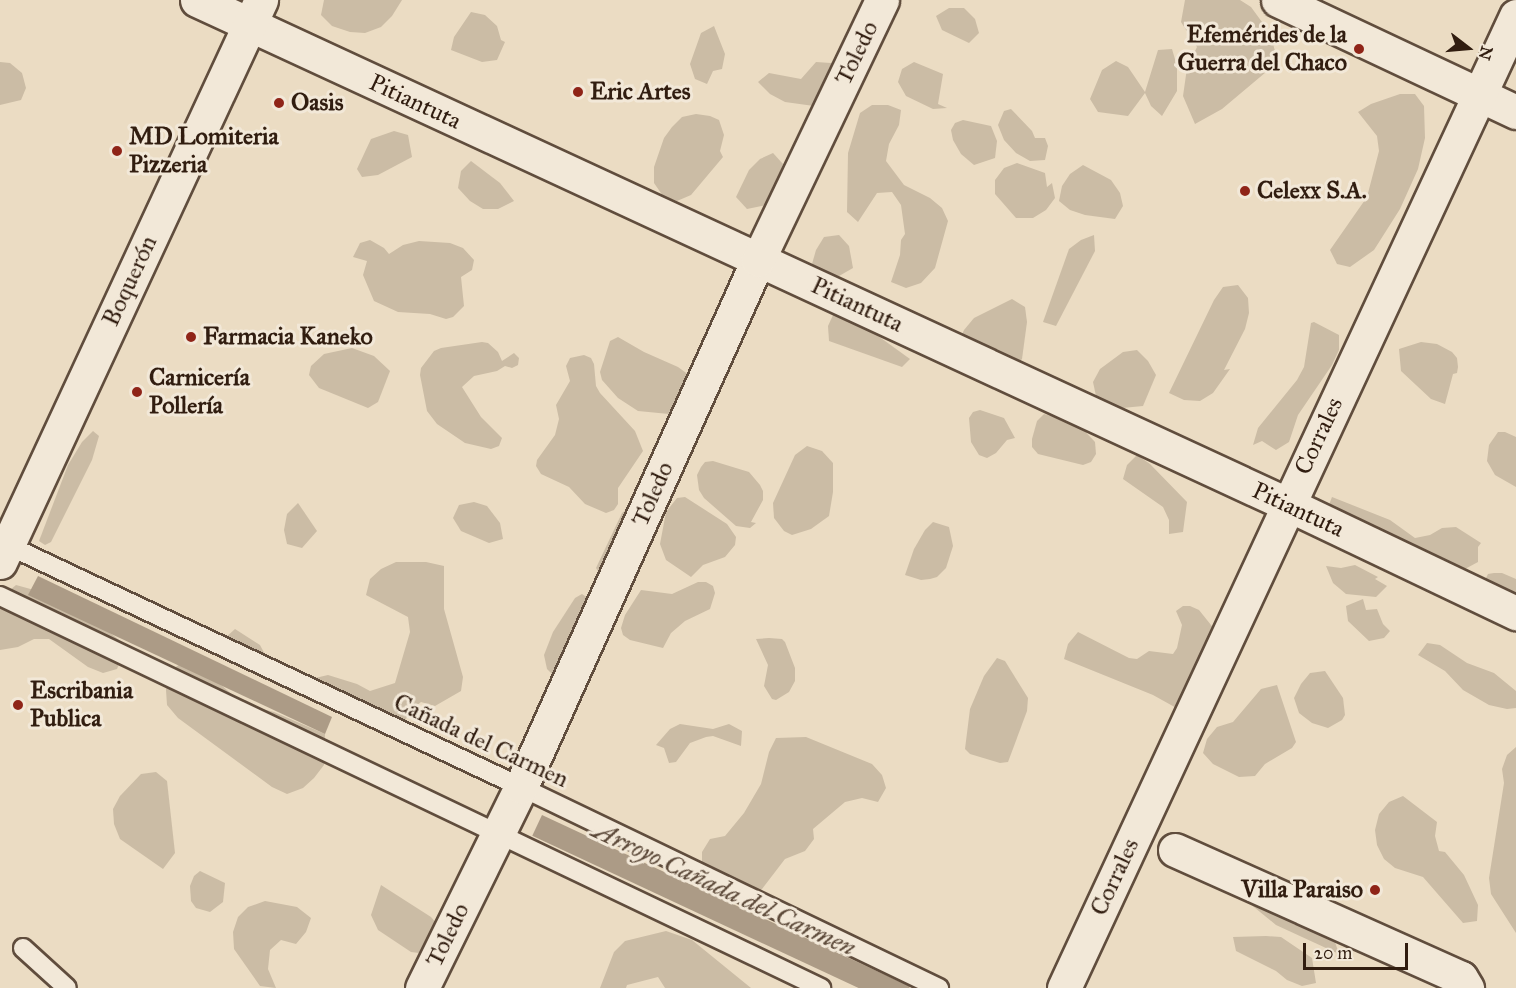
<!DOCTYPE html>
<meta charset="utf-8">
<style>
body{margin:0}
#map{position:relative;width:1516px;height:988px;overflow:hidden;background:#ebdcc3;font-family:"IM FELL Great Primer",serif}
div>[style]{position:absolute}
.green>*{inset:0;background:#cbbca5}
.water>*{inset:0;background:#ac9b86;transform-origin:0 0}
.roads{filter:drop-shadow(2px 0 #604d3d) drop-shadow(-2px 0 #604d3d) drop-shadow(0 2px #604d3d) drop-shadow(0 -2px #604d3d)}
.lane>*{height:18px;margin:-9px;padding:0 9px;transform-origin:9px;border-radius:9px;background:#f2e8d8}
.street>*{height:33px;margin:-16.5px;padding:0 16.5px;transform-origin:16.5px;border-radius:16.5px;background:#f2e8d8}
.secondary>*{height:33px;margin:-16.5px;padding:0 16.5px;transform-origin:16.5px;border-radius:16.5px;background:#f2e8d8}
.dots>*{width:16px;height:16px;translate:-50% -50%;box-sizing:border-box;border:3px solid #f2e8d8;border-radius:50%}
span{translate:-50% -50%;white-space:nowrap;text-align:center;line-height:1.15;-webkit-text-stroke:6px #f2e8d8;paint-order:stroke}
.poi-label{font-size:24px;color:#311d10;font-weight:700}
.right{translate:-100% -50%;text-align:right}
.left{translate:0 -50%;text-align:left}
.street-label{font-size:24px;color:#311d10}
.water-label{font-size:26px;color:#5c4939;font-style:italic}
.north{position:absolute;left:1438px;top:18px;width:60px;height:60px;-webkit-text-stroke:4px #f2e8d8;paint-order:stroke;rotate:106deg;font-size:16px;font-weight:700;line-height:24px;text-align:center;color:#311d10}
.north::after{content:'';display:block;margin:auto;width:21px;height:27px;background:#311d10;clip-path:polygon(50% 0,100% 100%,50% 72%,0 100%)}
.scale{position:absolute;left:1303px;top:943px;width:105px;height:27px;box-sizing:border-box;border:3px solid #311d10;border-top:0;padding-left:8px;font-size:18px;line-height:21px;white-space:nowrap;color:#311d10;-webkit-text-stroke:4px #f2e8d8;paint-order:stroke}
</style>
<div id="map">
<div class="green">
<i style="clip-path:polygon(324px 0,402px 0,392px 16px,381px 27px,365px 33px,350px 32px,332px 26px,321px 15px)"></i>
<i style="clip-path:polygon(1185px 0,1240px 0,1251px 7px,1270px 33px,1278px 62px,1222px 109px,1195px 124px,1183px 96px,1187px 68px,1197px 47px,1181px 22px)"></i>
<i style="clip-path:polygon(949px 8px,964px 8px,975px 19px,979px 33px,969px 43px,942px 30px,936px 16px)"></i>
<i style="clip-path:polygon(471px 12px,485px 15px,497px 26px,501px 40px,505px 42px,497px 60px,482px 62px,451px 50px,454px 37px)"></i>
<i style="clip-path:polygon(714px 26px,725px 54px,722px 69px,713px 71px,707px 84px,695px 79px,690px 64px,701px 33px)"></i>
<i style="clip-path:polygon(1172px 49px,1177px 66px,1177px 91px,1162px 116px,1151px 106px,1145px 93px,1128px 116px,1098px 112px,1090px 99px,1102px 70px,1116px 61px,1128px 67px,1145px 92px,1158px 50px)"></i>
<i style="clip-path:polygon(0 62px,10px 63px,22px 73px,26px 88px,21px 100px,0 105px)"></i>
<i style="clip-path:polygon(816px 62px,831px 63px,840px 75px,814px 106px,785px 102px,770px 94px,758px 82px,769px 73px,801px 79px)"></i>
<i style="clip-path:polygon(914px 62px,943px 74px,938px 104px,947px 108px,933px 109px,906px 96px,898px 82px,902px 69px)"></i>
<i style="clip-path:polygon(1400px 94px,1415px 94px,1424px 106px,1425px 138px,1418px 169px,1400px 209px,1374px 250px,1350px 267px,1337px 264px,1330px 250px,1367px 197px,1379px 151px,1377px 136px,1358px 112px,1371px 104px)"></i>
<i style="clip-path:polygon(872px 105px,888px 105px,901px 110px,899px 125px,889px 144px,886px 161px,904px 185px,930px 198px,942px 208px,948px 221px,935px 268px,921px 283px,906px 288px,891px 282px,900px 255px,901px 240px,905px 234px,901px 205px,892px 192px,877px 193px,858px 222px,847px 212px,848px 153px,860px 113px)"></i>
<i style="clip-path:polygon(1011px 109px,1032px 131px,1035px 138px,1045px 138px,1048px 146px,1045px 160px,1030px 161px,1016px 153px,1004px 140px,998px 125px,1004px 111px)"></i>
<i style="clip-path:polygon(696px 114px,710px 116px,719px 120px,724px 135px,720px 151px,723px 157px,691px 195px,677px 201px,663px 196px,654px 183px,654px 167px,664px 138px,672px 127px,682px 117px)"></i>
<i style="clip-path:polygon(963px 120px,991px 126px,997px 141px,995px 158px,974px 165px,961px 154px,953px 140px,951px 130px,955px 123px)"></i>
<i style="clip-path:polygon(394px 131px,408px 135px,412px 157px,378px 175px,362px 177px,357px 169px,371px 139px)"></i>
<i style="clip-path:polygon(773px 153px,783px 164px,774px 193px,766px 205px,747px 209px,736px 197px,749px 170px,760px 159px)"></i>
<i style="clip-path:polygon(471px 161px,500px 183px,514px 201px,498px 209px,483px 209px,470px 201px,458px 188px,461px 171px)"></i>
<i style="clip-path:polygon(1017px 163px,1045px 173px,1047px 187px,1052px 183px,1055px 198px,1046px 210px,1033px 218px,1016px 218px,995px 194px,995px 180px,1004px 168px)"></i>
<i style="clip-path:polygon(1083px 165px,1111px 180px,1120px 193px,1123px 206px,1115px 219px,1085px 215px,1070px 210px,1059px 201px,1062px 186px,1070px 174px)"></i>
<i style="clip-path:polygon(839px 235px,849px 246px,853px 268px,839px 276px,824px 273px,812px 264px,816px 250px,824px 237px)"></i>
<i style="clip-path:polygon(1094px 235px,1095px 251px,1056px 326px,1043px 322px,1069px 249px,1081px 240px)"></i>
<i style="clip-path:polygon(370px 240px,384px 248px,389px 254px,403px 245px,419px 241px,450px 243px,463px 248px,474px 260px,472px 270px,461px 277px,464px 306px,453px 317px,446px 319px,430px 314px,398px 312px,374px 301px,363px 275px,367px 261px,353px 257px,360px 243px)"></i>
<i style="clip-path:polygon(1238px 285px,1248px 298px,1249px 313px,1245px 329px,1224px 370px,1230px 369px,1213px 393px,1200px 401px,1184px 400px,1169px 393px,1214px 300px,1223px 287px)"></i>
<i style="clip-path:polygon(1012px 299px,1025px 307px,1027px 322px,1022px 359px,1007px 374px,958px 343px,964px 330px,974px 318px)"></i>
<i style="clip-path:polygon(834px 313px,849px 315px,910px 359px,902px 367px,829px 341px,828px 326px)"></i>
<i style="clip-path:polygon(1314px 322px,1339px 335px,1339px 350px,1332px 365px,1298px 415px,1289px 442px,1276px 450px,1262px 441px,1253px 445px,1258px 428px,1297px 380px,1304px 367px,1311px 323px)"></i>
<i style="clip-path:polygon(618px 337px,644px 352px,678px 367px,689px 375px,679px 412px,669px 414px,638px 411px,618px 398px,602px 380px,600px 372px,610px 341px)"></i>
<i style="clip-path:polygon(482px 342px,488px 343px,498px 352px,502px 361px,514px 353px,519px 358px,518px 365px,512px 368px,505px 366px,497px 371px,474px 376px,462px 387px,481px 417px,502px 438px,499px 446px,491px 449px,465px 443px,437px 424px,427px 411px,420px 375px,421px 368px,434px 351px,441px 348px)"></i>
<i style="clip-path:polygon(1421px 342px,1437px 344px,1452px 352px,1457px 358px,1458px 367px,1457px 373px,1453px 374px,1445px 404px,1431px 399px,1401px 371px,1399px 349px)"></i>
<i style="clip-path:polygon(352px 348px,374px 356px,390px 371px,378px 402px,368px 408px,319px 388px,309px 375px,311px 366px,324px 354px)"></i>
<i style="clip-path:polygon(1137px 350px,1148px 361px,1156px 375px,1143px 406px,1122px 408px,1096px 396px,1093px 382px,1100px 369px,1123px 352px)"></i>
<i style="clip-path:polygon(584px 355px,591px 358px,594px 364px,596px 386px,600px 393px,635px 431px,643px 451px,618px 488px,618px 504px,614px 510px,606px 513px,585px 504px,569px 487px,541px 474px,536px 466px,537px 460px,555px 435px,559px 419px,556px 405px,570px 381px,566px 366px,570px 358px)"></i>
<i style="clip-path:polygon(980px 410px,1004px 418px,1015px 438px,1007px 440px,996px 453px,987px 458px,979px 455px,971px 442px,969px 418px,973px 412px)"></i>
<i style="clip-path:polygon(1044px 414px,1078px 424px,1095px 442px,1096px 454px,1091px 462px,1083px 465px,1038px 454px,1032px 447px,1032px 439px,1037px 421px)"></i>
<i style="clip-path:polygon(93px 431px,99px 436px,92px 460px,51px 542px,45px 545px,39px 541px,68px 465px,82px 442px)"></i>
<i style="clip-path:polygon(1498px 432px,1505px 432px,1516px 437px,1516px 487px,1495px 475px,1487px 461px,1489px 445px)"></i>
<i style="clip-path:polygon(807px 446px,822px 451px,833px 463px,833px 492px,829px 516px,811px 529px,792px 535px,784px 531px,774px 518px,773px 503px,795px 455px)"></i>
<i style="clip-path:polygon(1137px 455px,1150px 464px,1187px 502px,1183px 532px,1169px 534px,1169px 520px,1163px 507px,1123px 479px,1127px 465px)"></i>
<i style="clip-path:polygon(713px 461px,749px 472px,760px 485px,763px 491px,763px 500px,751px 522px,756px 523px,750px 528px,736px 526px,704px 498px,699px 490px,697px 475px,701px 467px,705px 462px)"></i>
<i style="clip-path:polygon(685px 497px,727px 524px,736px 537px,735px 545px,725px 557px,703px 565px,691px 577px,666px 560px,660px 544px,666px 512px,677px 498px)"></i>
<i style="clip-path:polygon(1332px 497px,1390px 520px,1415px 538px,1430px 535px,1442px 528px,1456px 527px,1481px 543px,1478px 547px,1478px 562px,1465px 569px,1434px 570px,1327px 510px)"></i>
<i style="clip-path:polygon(474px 502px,487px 506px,500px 523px,503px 539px,489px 543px,461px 531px,453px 518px,459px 505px)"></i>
<i style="clip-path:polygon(298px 503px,317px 531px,302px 548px,287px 544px,284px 530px,287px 514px)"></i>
<i style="clip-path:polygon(627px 509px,632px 514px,603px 578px,596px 568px,622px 513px)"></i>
<i style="clip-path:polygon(933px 522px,949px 527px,953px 546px,946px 568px,937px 577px,930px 579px,921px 580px,905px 575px,914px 549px,925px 530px)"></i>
<i style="clip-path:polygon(396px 562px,426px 562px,444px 566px,444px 609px,463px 677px,461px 691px,435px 706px,421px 702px,410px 711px,403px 725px,389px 729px,374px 728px,321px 704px,308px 694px,311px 679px,328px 675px,357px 684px,370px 691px,395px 683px,410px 632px,408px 617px,366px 595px,370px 579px,381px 569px)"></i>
<i style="clip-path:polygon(1355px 565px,1378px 577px,1375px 579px,1387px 586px,1376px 597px,1346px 594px,1333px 583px,1326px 566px,1341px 568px)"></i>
<i style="clip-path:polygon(1494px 573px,1502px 573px,1516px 579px,1516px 614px,1484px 582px,1488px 574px)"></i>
<i style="clip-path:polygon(698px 582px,706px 582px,713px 586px,715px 593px,710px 609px,685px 621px,671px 633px,663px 648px,630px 640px,623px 635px,621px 628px,625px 615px,641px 590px,672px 594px)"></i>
<i style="clip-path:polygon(16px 585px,45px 593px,91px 618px,123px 643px,123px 655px,117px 669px,103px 673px,88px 667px,49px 639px,34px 639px,18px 647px,0 650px,0 602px,3px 596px)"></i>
<i style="clip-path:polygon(582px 594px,588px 598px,556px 678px,547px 669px,544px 655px,553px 632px,575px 598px)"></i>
<i style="clip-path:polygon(1363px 599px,1366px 610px,1377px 609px,1383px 624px,1390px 631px,1384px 638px,1369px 641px,1348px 621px,1346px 606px)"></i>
<i style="clip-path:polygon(1183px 606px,1190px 606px,1199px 610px,1215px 630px,1180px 710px,1153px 695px,1064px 659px,1068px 644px,1078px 632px,1129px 658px,1137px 659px,1149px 651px,1173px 654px,1177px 648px,1182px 625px,1176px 611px)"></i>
<i style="clip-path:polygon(235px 629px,260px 645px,269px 662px,224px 639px)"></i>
<i style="clip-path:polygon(769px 638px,782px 639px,785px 642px,795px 668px,795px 681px,789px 692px,776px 700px,772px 699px,764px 686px,768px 665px,756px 639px)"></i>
<i style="clip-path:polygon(1427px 643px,1440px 645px,1467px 663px,1494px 673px,1516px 691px,1516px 708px,1507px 709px,1489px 705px,1463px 690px,1445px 671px,1418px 655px)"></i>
<i style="clip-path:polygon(997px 658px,1005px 661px,1028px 698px,1027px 711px,1008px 762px,1000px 763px,970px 754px,965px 749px,970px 709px,984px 676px)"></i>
<i style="clip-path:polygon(183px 662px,197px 664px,243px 704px,274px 712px,325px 734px,324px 765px,314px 778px,303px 788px,287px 794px,272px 787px,178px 718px,167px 705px,166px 690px,170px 671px)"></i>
<i style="clip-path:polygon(1325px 671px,1343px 698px,1345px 715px,1342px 720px,1328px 728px,1312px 723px,1299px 713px,1294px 698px,1301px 684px,1310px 673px)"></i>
<i style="clip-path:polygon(1277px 685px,1296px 742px,1292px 748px,1265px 764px,1255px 776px,1239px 777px,1213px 764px,1203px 753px,1207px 739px,1217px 727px,1233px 722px,1261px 689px)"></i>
<i style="clip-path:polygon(680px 724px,713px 729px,729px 724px,742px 731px,741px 746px,713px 736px,706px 737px,690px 743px,676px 762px,669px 763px,664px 748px,656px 745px,670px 729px)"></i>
<i style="clip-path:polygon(806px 737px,872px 764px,882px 775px,886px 788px,878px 802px,862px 798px,845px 802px,813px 829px,814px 839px,805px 851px,785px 859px,762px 889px,748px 901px,702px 866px,702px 852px,710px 839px,725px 836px,744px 813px,761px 784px,769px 752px,776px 738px)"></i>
<i style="clip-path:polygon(1516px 747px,1516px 933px,1491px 894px,1489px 878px,1504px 783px,1502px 769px,1507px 755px)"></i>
<i style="clip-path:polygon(156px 772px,167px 781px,175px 853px,163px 869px,120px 839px,114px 824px,113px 809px,120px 796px,141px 774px)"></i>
<i style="clip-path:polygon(1403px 796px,1437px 822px,1435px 836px,1439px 851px,1445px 852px,1464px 875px,1478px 905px,1477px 921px,1463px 923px,1423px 877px,1395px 868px,1384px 859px,1377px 845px,1375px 830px,1379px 814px,1389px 802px)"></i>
<i style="clip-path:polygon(200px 871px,225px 883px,223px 902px,210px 912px,196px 908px,191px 901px,190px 886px,194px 876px)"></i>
<i style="clip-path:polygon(381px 885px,431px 917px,441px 929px,426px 949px,419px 953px,411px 952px,378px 930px,371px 915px)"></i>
<i style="clip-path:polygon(1246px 886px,1300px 914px,1324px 935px,1334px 939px,1339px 954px,1276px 925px,1249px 903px)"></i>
<i style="clip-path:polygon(265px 901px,297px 907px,311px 918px,306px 932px,296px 944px,281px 940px,270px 950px,268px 969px,276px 988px,260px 986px,234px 949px,233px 932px,238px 917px,248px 907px)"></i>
<i style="clip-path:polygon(666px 931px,692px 940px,751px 988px,665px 988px,658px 977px,627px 985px,626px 988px,600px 988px,614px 952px,625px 941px)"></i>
<i style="clip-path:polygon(1266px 936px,1281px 937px,1312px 958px,1316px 983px,1302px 986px,1287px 980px,1276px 971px,1236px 951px,1233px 937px)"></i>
</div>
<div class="water">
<i style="clip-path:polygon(38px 576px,332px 717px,325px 734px,28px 595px)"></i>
<i style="left:542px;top:815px;width:406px;height:23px;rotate:25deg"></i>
</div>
<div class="roads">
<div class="lane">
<i style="left:1px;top:542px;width:575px;rotate:25.23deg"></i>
<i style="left:521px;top:787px;width:464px;rotate:25.7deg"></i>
<i style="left:0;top:596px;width:910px;rotate:25.52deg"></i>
<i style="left:23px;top:948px;width:59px;rotate:42.3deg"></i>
</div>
<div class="street">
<i style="left:197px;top:0;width:1201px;rotate:24.82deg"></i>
<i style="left:1287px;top:504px;width:254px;rotate:25.5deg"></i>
<i style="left:1278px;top:0;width:263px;rotate:25.2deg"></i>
<i style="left:1175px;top:850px;width:313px;rotate:24.1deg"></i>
<i style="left:1461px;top:978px;width:12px;rotate:59deg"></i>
<i style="left:422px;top:988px;width:224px;rotate:-63.8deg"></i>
<i style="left:521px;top:787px;width:578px;rotate:-65.79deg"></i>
<i style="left:758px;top:260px;width:288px;rotate:-64.5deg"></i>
<i style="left:1064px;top:988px;width:1072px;rotate:-65.06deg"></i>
</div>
<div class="secondary">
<i style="left:0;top:562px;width:620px;rotate:-65.09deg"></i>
</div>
</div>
<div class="dots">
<i style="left:1359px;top:49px;background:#8f2418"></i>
<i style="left:578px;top:92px;background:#8f2418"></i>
<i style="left:279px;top:103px;background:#8f2418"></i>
<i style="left:117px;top:151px;background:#8f2418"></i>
<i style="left:1245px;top:191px;background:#8f2418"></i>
<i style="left:191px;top:337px;background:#8f2418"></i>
<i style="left:137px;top:392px;background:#8f2418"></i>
<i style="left:18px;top:705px;background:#8f2418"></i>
<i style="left:1375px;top:890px;background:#8f2418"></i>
</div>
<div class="poi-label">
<span class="right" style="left:1347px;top:49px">Efemérides de la<br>Guerra del Chaco</span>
<span class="left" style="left:590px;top:92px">Eric Artes</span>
<span class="left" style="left:291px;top:103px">Oasis</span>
<span class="left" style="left:129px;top:151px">MD Lomiteria<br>Pizzeria</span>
<span class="left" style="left:1257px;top:191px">Celexx S.A.</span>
<span class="left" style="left:203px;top:337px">Farmacia Kaneko</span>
<span class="left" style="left:149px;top:392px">Carnicería<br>Pollería</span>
<span class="left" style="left:30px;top:705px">Escribania<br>Publica</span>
<span class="right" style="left:1363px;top:890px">Villa Paraiso</span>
</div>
<div class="street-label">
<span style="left:857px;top:53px;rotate:-64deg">Toledo</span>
<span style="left:415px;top:102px;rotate:25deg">Pitiantuta</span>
<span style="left:130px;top:281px;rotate:-65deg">Boquerón</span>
<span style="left:857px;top:305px;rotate:25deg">Pitiantuta</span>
<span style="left:1319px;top:436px;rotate:-65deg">Corrales</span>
<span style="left:653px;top:494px;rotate:-66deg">Toledo</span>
<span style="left:1298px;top:510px;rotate:25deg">Pitiantuta</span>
<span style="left:481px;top:741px;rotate:25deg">Cañada del Carmen</span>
<span style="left:1115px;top:877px;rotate:-65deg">Corrales</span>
<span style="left:448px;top:935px;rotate:-64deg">Toledo</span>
</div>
<div class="water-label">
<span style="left:724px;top:889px;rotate:25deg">Arroyo Cañada del Carmen</span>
</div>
<div class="north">N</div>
<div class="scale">20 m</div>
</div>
